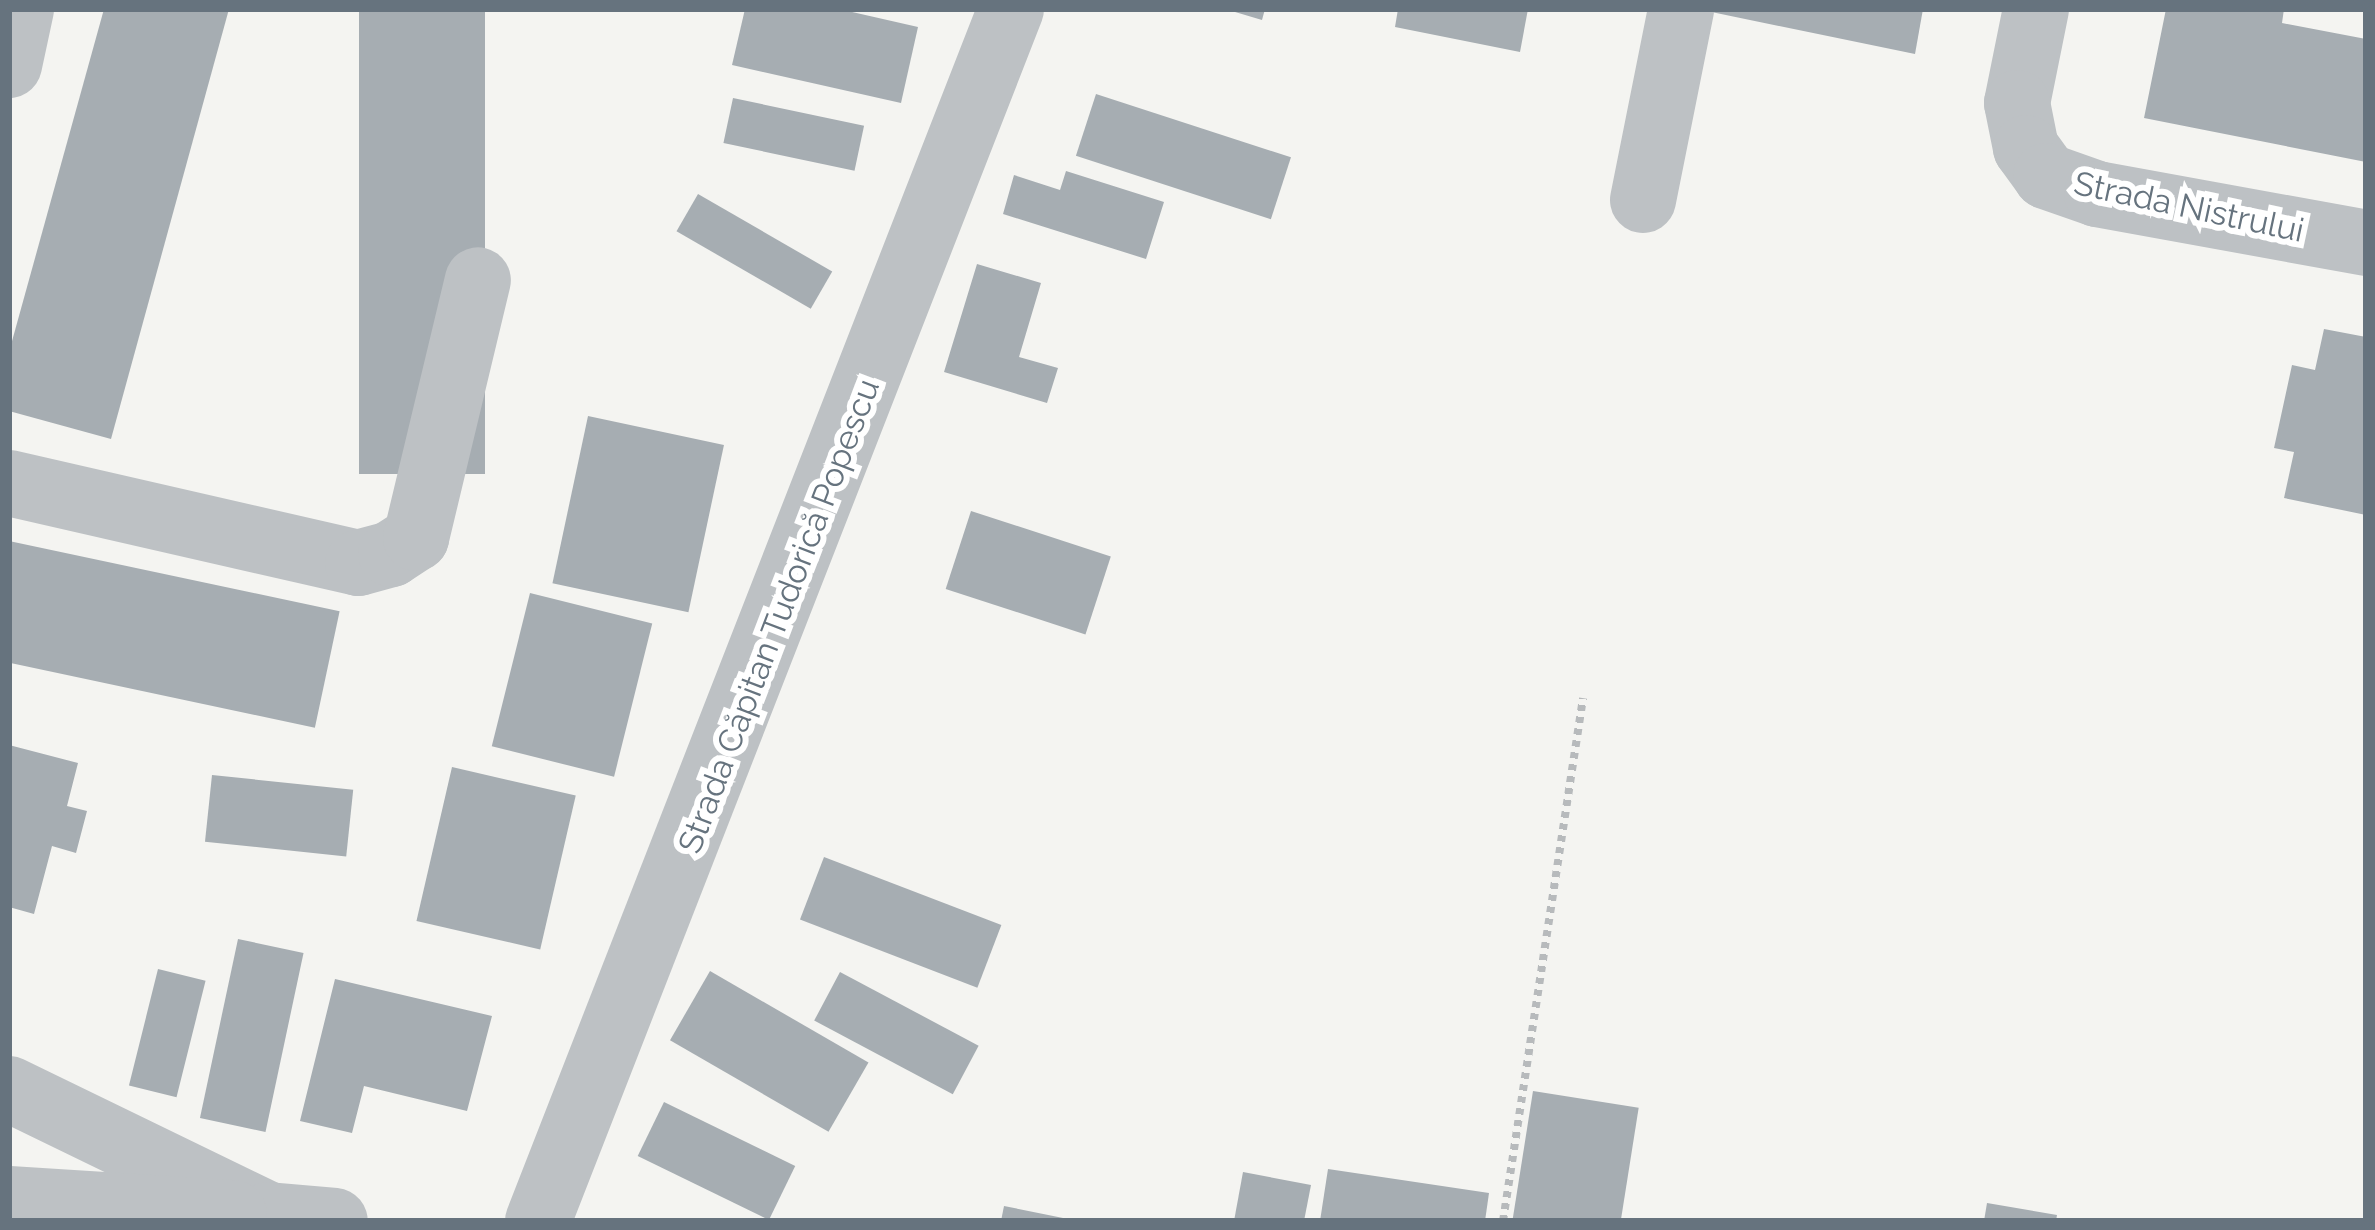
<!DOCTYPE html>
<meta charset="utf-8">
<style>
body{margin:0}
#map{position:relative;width:2375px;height:1230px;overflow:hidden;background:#f4f4f1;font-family:Raleway,sans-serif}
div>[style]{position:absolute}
.building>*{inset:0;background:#a6adb2;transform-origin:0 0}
.path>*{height:8px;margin-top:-4px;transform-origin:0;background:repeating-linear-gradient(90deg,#b7babc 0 6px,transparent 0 12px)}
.minor>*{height:66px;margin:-33px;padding:0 33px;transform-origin:33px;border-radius:33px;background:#bdc1c4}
span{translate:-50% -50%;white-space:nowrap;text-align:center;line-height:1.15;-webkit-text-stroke:12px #fff;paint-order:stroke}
.street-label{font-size:33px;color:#66737e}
.frame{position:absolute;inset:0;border:12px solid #66737e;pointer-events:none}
</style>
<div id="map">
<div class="building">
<i style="clip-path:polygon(104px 9px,229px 9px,111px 439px,9px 411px,9px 352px)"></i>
<i style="left:359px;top:9px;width:126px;height:465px"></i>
<i style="clip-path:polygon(745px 9px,839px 9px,918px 27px,901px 103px,732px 65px)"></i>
<i style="clip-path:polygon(1225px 9px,1265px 9px,1262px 20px)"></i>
<i style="clip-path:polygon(1398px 9px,1528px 9px,1520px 52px,1395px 27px)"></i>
<i style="clip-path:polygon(1697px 9px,1923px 9px,1915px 54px)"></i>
<i style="clip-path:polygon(2166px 9px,2284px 9px,2282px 23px,2366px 39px,2366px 162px,2144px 118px)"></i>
<i style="left:1096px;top:94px;width:205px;height:65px;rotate:18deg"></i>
<i style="left:733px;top:98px;width:134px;height:46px;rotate:12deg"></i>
<i style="clip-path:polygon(1066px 171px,1164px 202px,1146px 259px,1003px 214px,1014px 175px,1060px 190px)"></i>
<i style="left:698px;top:194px;width:155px;height:43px;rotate:30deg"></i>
<i style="clip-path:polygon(977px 264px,1041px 283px,1019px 357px,1058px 368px,1047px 403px,944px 372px)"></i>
<i style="clip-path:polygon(2324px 329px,2366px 337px,2366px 515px,2284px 498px,2294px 452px,2274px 448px,2292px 365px,2315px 370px)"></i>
<i style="left:588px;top:416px;width:139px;height:171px;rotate:12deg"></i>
<i style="left:971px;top:511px;width:147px;height:82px;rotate:18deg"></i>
<i style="left:9px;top:541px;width:338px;height:119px;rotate:12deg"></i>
<i style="left:530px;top:593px;width:126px;height:158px;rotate:14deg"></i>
<i style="clip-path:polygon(9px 745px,78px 763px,67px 806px,87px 811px,76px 853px,52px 846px,34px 914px,9px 907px)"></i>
<i style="left:452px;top:767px;width:127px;height:158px;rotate:13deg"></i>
<i style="left:212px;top:775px;width:142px;height:67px;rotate:6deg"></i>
<i style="left:824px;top:857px;width:190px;height:67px;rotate:21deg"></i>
<i style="left:238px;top:939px;width:67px;height:183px;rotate:12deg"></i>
<i style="left:158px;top:969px;width:49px;height:120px;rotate:14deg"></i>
<i style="left:710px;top:971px;width:183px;height:80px;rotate:30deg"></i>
<i style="left:840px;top:972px;width:157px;height:55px;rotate:28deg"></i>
<i style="clip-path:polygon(335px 979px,492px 1016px,467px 1111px,364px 1086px,352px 1133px,300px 1121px)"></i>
<i style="left:1533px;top:1091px;width:107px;height:132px;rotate:9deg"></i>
<i style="left:664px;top:1102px;width:146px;height:60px;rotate:26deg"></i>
<i style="clip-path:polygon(1328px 1169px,1489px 1193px,1485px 1221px,1320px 1221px)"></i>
<i style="clip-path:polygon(1243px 1172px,1311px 1185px,1304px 1221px,1234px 1221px)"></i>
<i style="clip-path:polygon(1987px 1203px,2057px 1215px,2056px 1221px,1984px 1221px)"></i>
<i style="clip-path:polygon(1004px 1206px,1068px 1219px,1067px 1221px,1001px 1221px)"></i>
</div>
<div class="path">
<i style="left:1503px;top:1221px;width:529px;rotate:-81.3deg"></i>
</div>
<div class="minor">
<i style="left:2036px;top:9px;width:96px;rotate:101.4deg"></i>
<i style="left:2017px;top:103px;width:46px;rotate:78.7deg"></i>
<i style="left:2026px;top:148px;width:34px;rotate:54deg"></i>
<i style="left:2046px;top:176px;width:54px;rotate:19.4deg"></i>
<i style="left:2097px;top:194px;width:273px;rotate:10.3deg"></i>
<i style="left:9px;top:65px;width:57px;rotate:-77.9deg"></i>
<i style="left:1643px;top:200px;width:195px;rotate:-78.7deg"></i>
<i style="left:9px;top:483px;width:358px;rotate:12.9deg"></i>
<i style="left:358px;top:563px;width:34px;rotate:-15deg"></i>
<i style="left:391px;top:554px;width:30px;rotate:-33deg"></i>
<i style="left:416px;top:538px;width:265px;rotate:-76.5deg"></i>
<i style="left:9px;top:1089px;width:288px;rotate:25.9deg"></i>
<i style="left:268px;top:1215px;width:67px;rotate:5.1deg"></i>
<i style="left:9px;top:1199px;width:225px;rotate:3.6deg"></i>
<i style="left:538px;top:1221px;width:1301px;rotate:-68.68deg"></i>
</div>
<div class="street-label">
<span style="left:2189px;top:207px;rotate:12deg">Strada Nistrului</span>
<span style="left:779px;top:616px;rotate:-69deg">Strada Căpitan Tudorică Popescu</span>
</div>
<div class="frame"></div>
</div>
